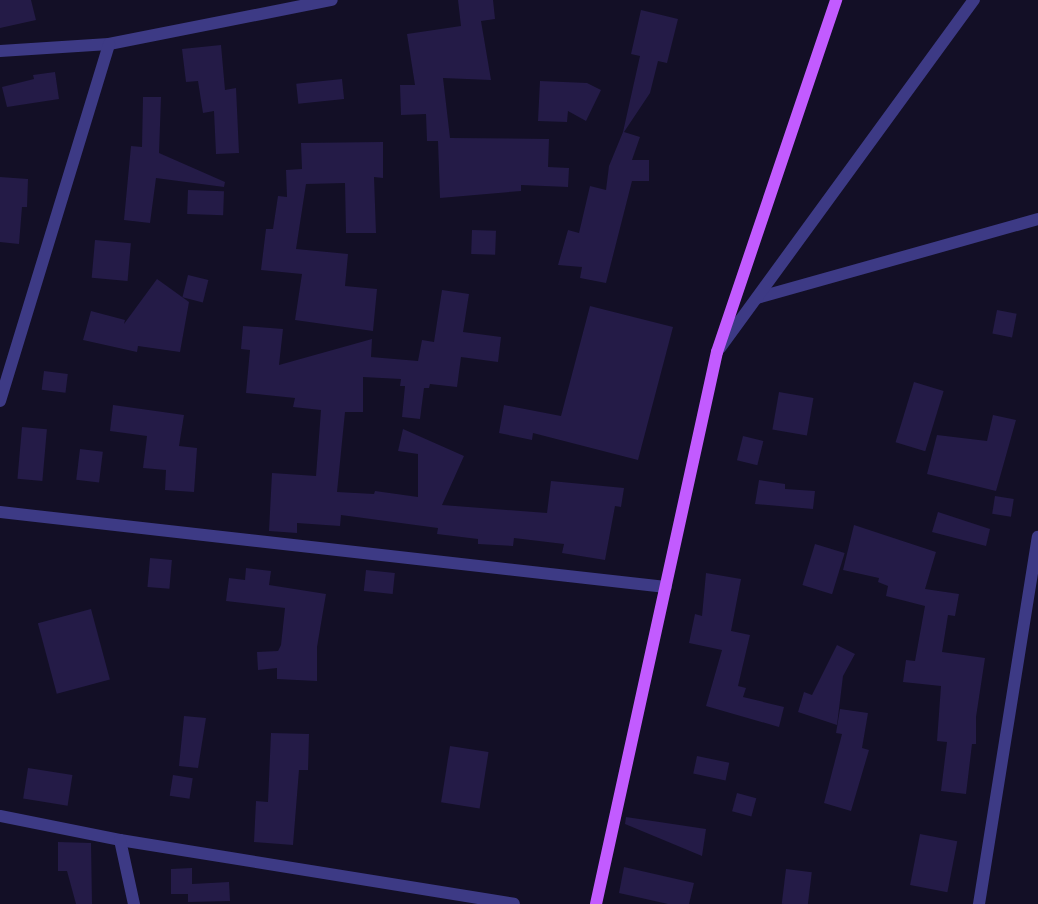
<!DOCTYPE html>
<style>
body{margin:0}
#map{position:relative;width:1038px;height:904px;overflow:hidden;background:#130f26;font-family:"Public Sans",sans-serif}
div>[style]{position:absolute}
.building>*{inset:0;background:#241b47;transform-origin:0 0}
.minor>*{height:12px;margin:-6px;padding:0 6px;transform-origin:6px;border-radius:6px;background:#3d3a85}
.major>*{height:12px;margin:-6px;padding:0 6px;transform-origin:6px;border-radius:6px;background:#c25bff}
span{translate:-50% -50%;white-space:nowrap;text-align:center;line-height:1.15;-webkit-text-stroke:5px #130f26;paint-order:stroke}
</style>
<div id="map">
<div class="building">
<i style="clip-path:polygon(0 0,31px 0,36px 20px,0 28px)"></i>
<i style="clip-path:polygon(458px 0,493px 0,495px 19px,481px 21px,491px 80px,443px 78px,450px 138px,549px 139px,548px 167px,569px 168px,568px 187px,521px 185px,521px 191px,440px 198px,438px 141px,427px 141px,426px 114px,401px 115px,400px 85px,415px 85px,407px 34px,461px 26px)"></i>
<i style="clip-path:polygon(641px 10px,678px 19px,667px 63px,658px 61px,650px 93px,624px 132px,640px 137px,632px 160px,649px 160px,649px 181px,632px 181px,606px 283px,580px 278px,582px 267px,558px 265px,568px 230px,579px 233px,590px 186px,606px 190px,609px 166px,623px 132px,640px 56px,631px 54px)"></i>
<i style="clip-path:polygon(221px 45px,225px 90px,236px 88px,239px 153px,216px 154px,214px 111px,203px 113px,198px 81px,186px 82px,182px 49px)"></i>
<i style="clip-path:polygon(55px 72px,59px 99px,7px 107px,2px 87px,34px 79px,33px 75px)"></i>
<i style="left:342px;top:79px;width:20px;height:46px;rotate:84deg"></i>
<i style="clip-path:polygon(540px 81px,587px 83px,601px 90px,586px 121px,568px 111px,567px 122px,538px 121px)"></i>
<i style="clip-path:polygon(143px 97px,161px 97px,159px 153px,225px 182px,224px 187px,156px 178px,150px 223px,124px 220px,131px 146px,142px 147px)"></i>
<i style="clip-path:polygon(383px 142px,383px 178px,374px 177px,376px 233px,346px 233px,345px 183px,306px 184px,296px 249px,348px 254px,345px 286px,377px 289px,373px 331px,295px 320px,302px 274px,261px 270px,266px 229px,273px 229px,278px 196px,287px 197px,286px 170px,302px 169px,301px 143px)"></i>
<i style="clip-path:polygon(0 177px,28px 179px,27px 207px,22px 207px,19px 244px,0 242px)"></i>
<i style="left:188px;top:190px;width:36px;height:24px;rotate:2deg"></i>
<i style="left:472px;top:230px;width:24px;height:24px;rotate:2deg"></i>
<i style="left:95px;top:240px;width:36px;height:38px;rotate:5deg"></i>
<i style="left:188px;top:275px;width:21px;height:23px;rotate:14deg"></i>
<i style="clip-path:polygon(157px 279px,189px 302px,180px 352px,138px 346px,137px 352px,83px 340px,91px 311px,125px 320px,124px 324px)"></i>
<i style="clip-path:polygon(442px 290px,469px 294px,463px 332px,501px 337px,498px 362px,461px 357px,457px 387px,430px 384px,429px 388px,424px 388px,420px 419px,402px 417px,405px 386px,400px 386px,401px 379px,363px 377px,363px 412px,345px 412px,337px 492px,374px 494px,375px 491px,418px 497px,418px 454px,398px 451px,403px 429px,464px 456px,442px 505px,547px 513px,551px 481px,624px 488px,621px 507px,615px 506px,605px 560px,562px 553px,564px 544px,514px 538px,513px 546px,478px 544px,478px 539px,437px 534px,438px 528px,341px 515px,340px 526px,297px 523px,297px 533px,269px 531px,272px 473px,316px 476px,321px 410px,293px 407px,295px 398px,246px 393px,250px 350px,241px 349px,243px 326px,283px 329px,279px 365px,372px 339px,371px 357px,418px 361px,422px 340px,434px 342px)"></i>
<i style="clip-path:polygon(590px 306px,673px 327px,638px 460px,533px 433px,532px 440px,499px 433px,504px 405px,561px 416px)"></i>
<i style="left:997px;top:310px;width:20px;height:24px;rotate:11deg"></i>
<i style="left:44px;top:371px;width:24px;height:19px;rotate:7deg"></i>
<i style="left:914px;top:382px;width:31px;height:63px;rotate:17deg"></i>
<i style="left:779px;top:392px;width:35px;height:38px;rotate:10deg"></i>
<i style="clip-path:polygon(113px 405px,184px 415px,179px 446px,197px 448px,194px 492px,165px 490px,166px 470px,143px 468px,147px 436px,110px 431px)"></i>
<i style="clip-path:polygon(993px 415px,1016px 420px,996px 491px,927px 474px,937px 435px,987px 441px)"></i>
<i style="left:22px;top:427px;width:25px;height:52px;rotate:5deg"></i>
<i style="left:743px;top:436px;width:21px;height:25px;rotate:14deg"></i>
<i style="left:80px;top:449px;width:23px;height:31px;rotate:7deg"></i>
<i style="clip-path:polygon(759px 480px,785px 484px,785px 489px,815px 491px,813px 509px,755px 504px)"></i>
<i style="left:995px;top:496px;width:19px;height:18px;rotate:9deg"></i>
<i style="clip-path:polygon(938px 512px,990px 529px,986px 546px,932px 532px)"></i>
<i style="clip-path:polygon(854px 525px,936px 552px,925px 589px,959px 594px,955px 616px,948px 615px,942px 652px,985px 658px,976px 717px,976px 744px,972px 744px,966px 794px,941px 791px,947px 742px,937px 741px,941px 686px,903px 682px,906px 660px,915px 661px,925px 606px,886px 596px,888px 586px,878px 582px,879px 578px,843px 570px)"></i>
<i style="left:815px;top:544px;width:31px;height:43px;rotate:17deg"></i>
<i style="left:150px;top:558px;width:22px;height:29px;rotate:5deg"></i>
<i style="clip-path:polygon(246px 568px,271px 571px,269px 585px,326px 594px,317px 647px,317px 681px,277px 679px,277px 668px,258px 670px,257px 652px,278px 651px,281px 645px,285px 608px,226px 601px,229px 578px,245px 580px)"></i>
<i style="left:366px;top:570px;width:29px;height:21px;rotate:6deg"></i>
<i style="clip-path:polygon(706px 573px,741px 579px,731px 631px,750px 635px,738px 686px,746px 688px,743px 697px,784px 707px,779px 727px,706px 706px,722px 650px,689px 643px,695px 614px,702px 616px)"></i>
<i style="left:91px;top:609px;width:73px;height:55px;rotate:75deg"></i>
<i style="clip-path:polygon(837px 645px,855px 654px,843px 676px,837px 725px,798px 712px,804px 692px,812px 695px)"></i>
<i style="clip-path:polygon(840px 709px,868px 713px,862px 748px,869px 750px,851px 811px,824px 803px,842px 734px,836px 733px)"></i>
<i style="clip-path:polygon(184px 716px,206px 718px,198px 768px,179px 766px)"></i>
<i style="clip-path:polygon(271px 733px,309px 734px,308px 770px,299px 770px,293px 845px,254px 842px,256px 801px,268px 802px)"></i>
<i style="left:450px;top:746px;width:39px;height:57px;rotate:9deg"></i>
<i style="left:697px;top:756px;width:33px;height:18px;rotate:12deg"></i>
<i style="left:28px;top:768px;width:45px;height:31px;rotate:9deg"></i>
<i style="left:173px;top:775px;width:20px;height:21px;rotate:9deg"></i>
<i style="left:737px;top:793px;width:20px;height:19px;rotate:15deg"></i>
<i style="clip-path:polygon(626px 817px,706px 829px,702px 856px,625px 824px)"></i>
<i style="left:920px;top:834px;width:38px;height:52px;rotate:11deg"></i>
<i style="clip-path:polygon(58px 842px,91px 843px,92px 904px,76px 904px,67px 871px,58px 871px)"></i>
<i style="clip-path:polygon(624px 867px,694px 883px,689px 904px,668px 904px,619px 893px)"></i>
<i style="clip-path:polygon(192px 868px,192px 884px,229px 882px,230px 901px,188px 902px,188px 894px,171px 894px,171px 869px)"></i>
<i style="left:786px;top:869px;width:26px;height:35px;rotate:7deg"></i>
</div>
<div class="minor">
<i style="left:0;top:51px;width:109px;rotate:-3.7deg"></i>
<i style="left:109px;top:44px;width:227px;rotate:-11.2deg"></i>
<i style="left:757px;top:298px;width:292px;rotate:-15.7deg"></i>
<i style="left:720px;top:348px;width:431px;rotate:-53.9deg"></i>
<i style="left:0;top:401px;width:373px;rotate:-73deg"></i>
<i style="left:0;top:512px;width:670px;rotate:6.43deg"></i>
<i style="left:0;top:816px;width:122px;rotate:11.3deg"></i>
<i style="left:120px;top:840px;width:399px;rotate:9.2deg"></i>
<i style="left:120px;top:840px;width:66px;rotate:77.7deg"></i>
<i style="left:979px;top:904px;width:372px;rotate:-80.9deg"></i>
</div>
<div class="major">
<i style="left:596px;top:904px;width:565px;rotate:-77.64deg"></i>
<i style="left:717px;top:352px;width:372px;rotate:-71.3deg"></i>
</div>
</div>
